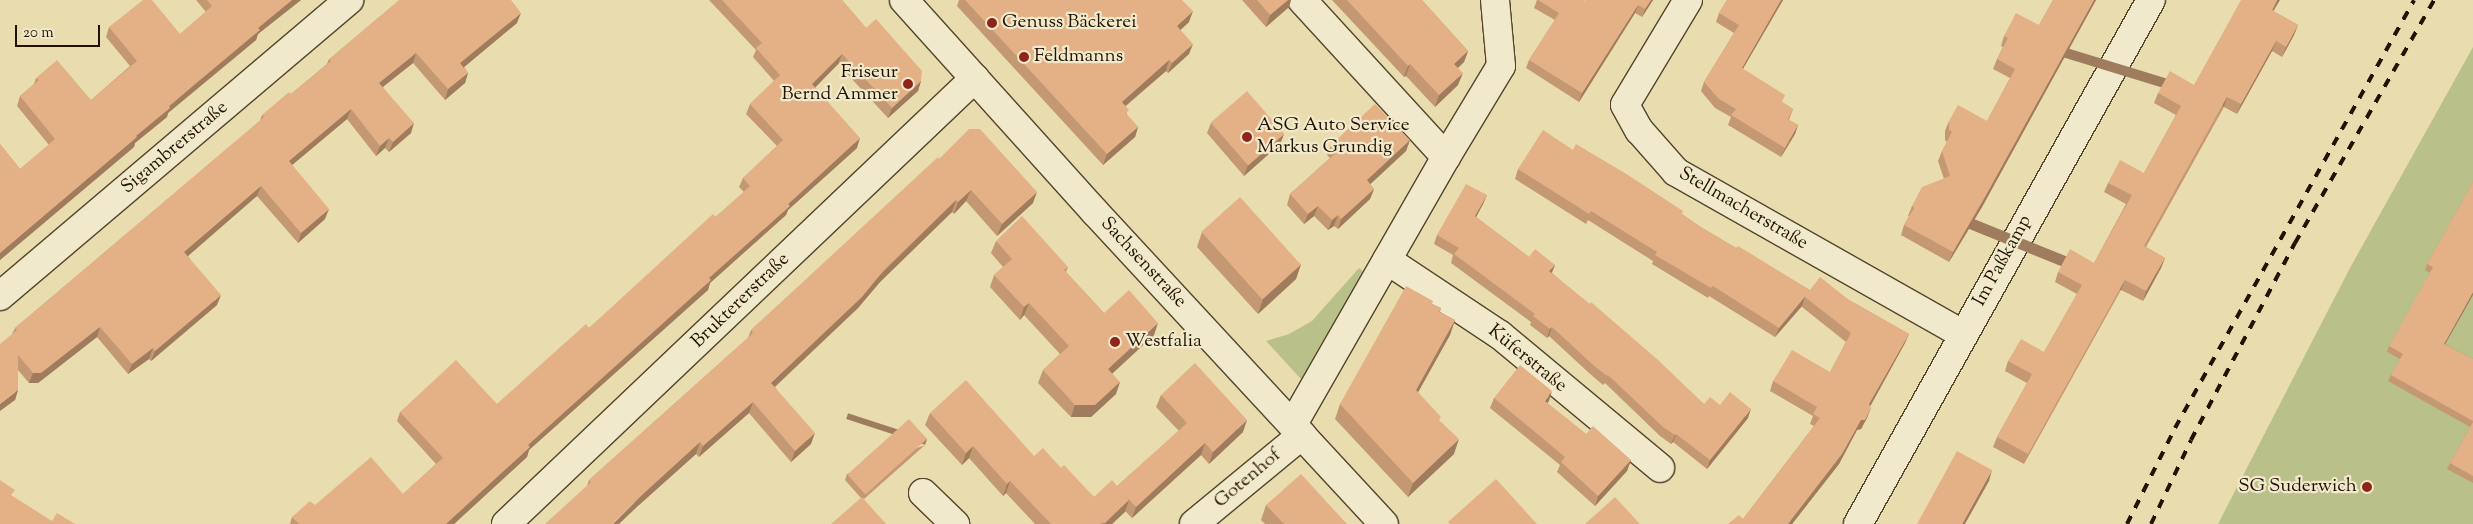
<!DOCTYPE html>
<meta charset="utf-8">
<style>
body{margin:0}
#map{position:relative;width:2473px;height:524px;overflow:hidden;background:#e9ddb0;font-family:"Sorts Mill Goudy",serif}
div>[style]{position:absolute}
.green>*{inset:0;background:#b9c08a}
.roads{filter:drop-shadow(1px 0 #54452c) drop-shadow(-1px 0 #54452c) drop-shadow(0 1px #54452c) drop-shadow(0 -1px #54452c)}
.minor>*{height:28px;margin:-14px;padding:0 14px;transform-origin:14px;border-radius:14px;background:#f1e9cc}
.tertiary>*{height:28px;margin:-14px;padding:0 14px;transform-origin:14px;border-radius:14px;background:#f1e9cc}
.rail>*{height:4px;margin-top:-2px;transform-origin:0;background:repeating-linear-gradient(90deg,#231200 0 9px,transparent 0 18px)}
.wall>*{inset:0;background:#c39872}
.shaded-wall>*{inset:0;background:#9f7c5d;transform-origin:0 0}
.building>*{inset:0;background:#e3b185;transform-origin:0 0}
.dots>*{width:14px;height:14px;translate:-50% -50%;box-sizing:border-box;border:2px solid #f1e9cc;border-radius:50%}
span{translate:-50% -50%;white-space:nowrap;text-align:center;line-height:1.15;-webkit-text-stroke:4.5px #f1e9cc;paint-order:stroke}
.poi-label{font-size:19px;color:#231200}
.left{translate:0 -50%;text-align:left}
.right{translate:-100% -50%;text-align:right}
.street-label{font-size:19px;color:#231200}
.scale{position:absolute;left:15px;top:25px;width:85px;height:22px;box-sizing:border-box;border:2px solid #231200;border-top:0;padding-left:6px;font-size:15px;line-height:18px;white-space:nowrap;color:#231200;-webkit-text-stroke:4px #f1e9cc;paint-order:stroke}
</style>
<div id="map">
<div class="green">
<i style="clip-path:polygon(2473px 47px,2473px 524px,2218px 524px,2350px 268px)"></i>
<i style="clip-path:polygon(1359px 268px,1369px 276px,1305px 380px,1300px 378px,1266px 341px,1289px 334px,1312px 321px)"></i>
</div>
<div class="roads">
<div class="minor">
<i style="left:1302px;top:0;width:213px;rotate:47.5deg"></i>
<i style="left:1688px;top:0;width:122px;rotate:121deg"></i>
<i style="left:1625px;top:105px;width:29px;rotate:61deg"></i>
<i style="left:1639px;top:130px;width:56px;rotate:48.6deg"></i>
<i style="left:1676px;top:172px;width:329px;rotate:29.5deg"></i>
<i style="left:1387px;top:260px;width:136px;rotate:33.6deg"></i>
<i style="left:1500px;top:335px;width:208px;rotate:39.7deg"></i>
<i style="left:0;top:296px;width:458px;rotate:-40.3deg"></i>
<i style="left:1293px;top:424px;width:308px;rotate:-60.2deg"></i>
<i style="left:1446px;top:157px;width:106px;rotate:-58.9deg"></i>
<i style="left:1501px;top:66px;width:66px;rotate:-95.2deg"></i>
<i style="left:923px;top:493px;width:45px;rotate:44.1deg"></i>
<i style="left:506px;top:524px;width:647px;rotate:-43.56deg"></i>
<i style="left:1194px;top:524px;width:140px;rotate:-39.5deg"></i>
<i style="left:1858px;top:524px;width:600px;rotate:-60.79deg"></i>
</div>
<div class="tertiary">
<i style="left:904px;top:0;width:285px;rotate:48deg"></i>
<i style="left:1095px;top:212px;width:425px;rotate:47.2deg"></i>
</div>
</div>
<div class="rail">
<i style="left:2127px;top:524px;width:107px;rotate:-63.4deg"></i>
<i style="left:2175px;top:428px;width:490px;rotate:-60.8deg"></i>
<i style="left:2151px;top:524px;width:93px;rotate:-64.5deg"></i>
<i style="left:2191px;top:440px;width:223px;rotate:-62.2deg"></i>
<i style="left:2295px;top:243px;width:280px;rotate:-60.2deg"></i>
</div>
<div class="wall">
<i style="clip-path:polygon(196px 0,301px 0,258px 34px,256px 40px,168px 113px,167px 117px,135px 143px,134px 147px,0 260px,0 144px,20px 169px,49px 145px,17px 106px,20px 96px,34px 84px,36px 78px,91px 100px,130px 66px,106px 37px,109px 27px,180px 34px,206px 12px)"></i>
<i style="clip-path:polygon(709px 0,842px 0,866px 28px,921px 81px,918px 91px,888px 118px,838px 64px,815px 87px,857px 148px,788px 210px,786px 215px,710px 283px,708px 290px,529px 450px,527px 457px,454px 524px,290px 524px,292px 517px,315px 505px,403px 494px,436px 464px,397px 421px,400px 412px,497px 404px,589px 328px,744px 192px,739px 187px,743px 178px,777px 146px,746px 114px,750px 104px,774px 81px,753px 57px,756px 50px)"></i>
<i style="clip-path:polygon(959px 0,1033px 0,1189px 22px,1180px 30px,1189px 54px,1168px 73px,1166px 71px,1126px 106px,1127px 115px,1138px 127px,1135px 137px,1103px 165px,957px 6px)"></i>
<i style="clip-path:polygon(1242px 0,1291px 0,1289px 7px,1266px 27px)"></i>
<i style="clip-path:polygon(1332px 0,1422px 0,1468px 51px,1464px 62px,1458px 68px,1458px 85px,1435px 107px,1406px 76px,1404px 77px)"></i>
<i style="clip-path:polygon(1537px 0,1582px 0,1585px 1px,1653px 0,1642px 17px,1635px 13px,1579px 102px,1526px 68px,1529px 60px,1555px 20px,1534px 8px)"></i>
<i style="clip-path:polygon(1727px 0,1783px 0,1743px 69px,1782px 102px,1793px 109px,1789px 120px,1798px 125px,1795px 134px,1781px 157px,1728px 125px,1731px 117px,1715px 108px,1701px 91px,1704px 82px,1734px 33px,1716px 22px,1719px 13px)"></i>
<i style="clip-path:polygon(2053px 0,2096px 0,1982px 207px,1949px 262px,1901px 235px,1904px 225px,1909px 216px,1908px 216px,1912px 206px,1944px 179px,1938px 161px,1942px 151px,1947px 142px,1945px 140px,1945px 131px,1949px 121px,1987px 121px,2010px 78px,1993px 69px,1997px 59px,2003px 47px,2001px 46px,2004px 36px,2039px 25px)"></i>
<i style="clip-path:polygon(2273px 11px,2298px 25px,2294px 35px,2282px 57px,2272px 51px,2237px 114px,2224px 107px,2146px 247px,2165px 258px,2161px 268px,2143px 301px,2121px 290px,2024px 464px,1993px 447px,1997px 437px,2027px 383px,2005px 371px,2008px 361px,2044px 352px,2077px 294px,2055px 282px,2058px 272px,2094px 263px,2126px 204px,2104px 192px,2108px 183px,2144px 173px,2176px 115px,2154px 103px,2158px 93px,2194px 85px)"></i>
<i style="clip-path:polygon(517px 23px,464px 67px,468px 73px,465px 83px,445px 100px,413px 63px,383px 87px,411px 133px,389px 152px,385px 148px,376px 156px,347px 119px,292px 165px,325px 219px,298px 243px,257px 196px,188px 256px,217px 305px,151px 361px,149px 359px,128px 374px,97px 337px,38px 383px,29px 383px,18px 370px,18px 390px,15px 400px,12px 334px,15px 328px,260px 121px,262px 115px,291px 94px,327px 64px,329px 59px)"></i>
<i style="clip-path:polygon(1211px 123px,1284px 134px,1280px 144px,1244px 176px,1207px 133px)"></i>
<i style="clip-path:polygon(1410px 140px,1406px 151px,1370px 184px,1374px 189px,1370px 199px,1338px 229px,1334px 226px,1328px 230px,1314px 216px,1304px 224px,1287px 205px,1290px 194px,1330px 158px,1327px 155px,1331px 145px)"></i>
<i style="clip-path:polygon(1573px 150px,1682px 214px,1699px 226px,1736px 248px,1810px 290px,1849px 300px,1909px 334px,1905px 343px,1870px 406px,1867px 418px,1861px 429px,1857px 430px,1839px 464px,1792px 524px,1728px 524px,1743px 519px,1814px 426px,1810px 424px,1813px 416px,1770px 391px,1773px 381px,1830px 372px,1846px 342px,1802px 307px,1802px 306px,1775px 337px,1709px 296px,1708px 298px,1652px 264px,1653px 261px,1588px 220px,1586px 224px,1515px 179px,1518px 169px)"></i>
<i style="clip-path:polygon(939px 159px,1033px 203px,997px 236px,966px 201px,954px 214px,952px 212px,880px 282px,858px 308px,775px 387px,811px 444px,791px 462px,749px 413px,699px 457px,696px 454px,639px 505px,587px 486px,589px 480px,748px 338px,751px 330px)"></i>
<i style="clip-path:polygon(2473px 182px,2445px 344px,2473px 359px,2473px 483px,2447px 469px,2450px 463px,2470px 427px,2388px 381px,2391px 375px,2400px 359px,2387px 352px,2389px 346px,2430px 273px,2425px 270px,2427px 264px)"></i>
<i style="clip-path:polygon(1487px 195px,1483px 204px,1476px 217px,1529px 257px,1555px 265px,1552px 273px,1704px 404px,1720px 405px,1748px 418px,1707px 469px,1673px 442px,1671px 444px,1660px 436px,1605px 383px,1603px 385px,1589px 373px,1549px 336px,1547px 338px,1530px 325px,1531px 322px,1451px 263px,1453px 255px,1434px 244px,1437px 235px)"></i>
<i style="clip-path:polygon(1202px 232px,1301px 264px,1296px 279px,1258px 314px,1197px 247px)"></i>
<i style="clip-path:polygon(996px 241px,1068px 267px,1066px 272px,1104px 313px,1154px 335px,1112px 374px,1116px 394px,1091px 417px,1071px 417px,1038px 383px,1043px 370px,1060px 354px,1024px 315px,1020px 320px,990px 287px,994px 275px,1003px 267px,991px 253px)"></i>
<i style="clip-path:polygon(1432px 304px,1441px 308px,1440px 312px,1455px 320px,1450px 335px,1418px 392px,1439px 421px,1454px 454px,1408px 497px,1335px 419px,1340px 404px)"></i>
<i style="clip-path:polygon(1161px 395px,1243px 432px,1209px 464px,1201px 455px,1132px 518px,1125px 511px,1112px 524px,1035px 524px,1006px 493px,1003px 496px,969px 458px,962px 465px,925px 425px,930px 413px,1061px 468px,1094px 497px,1117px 486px,1179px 431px,1156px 407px)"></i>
<i style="clip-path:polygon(1494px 398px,1549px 401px,1547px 403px,1586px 434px,1631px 460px,1627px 471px,1595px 506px,1557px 472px,1560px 465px,1490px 408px)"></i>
<i style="clip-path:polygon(925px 445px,864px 499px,861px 498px,845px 480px,847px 474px)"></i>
<i style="clip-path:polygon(1266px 505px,1347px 524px,1265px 524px,1261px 520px)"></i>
</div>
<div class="shaded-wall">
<i style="clip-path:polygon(292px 0,301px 0,258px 34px,256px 40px,168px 113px,167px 117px,135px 143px,134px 147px,0 260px,0 253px,136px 136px,258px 28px)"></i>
<i style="clip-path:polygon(1288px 0,1291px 0,1289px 7px,1266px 27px,1270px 15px)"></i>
<i style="clip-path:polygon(1651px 0,1653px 0,1642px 17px,1645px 9px)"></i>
<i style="clip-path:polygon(1781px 0,1783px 0,1738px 77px,1742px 68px)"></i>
<i style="clip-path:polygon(2094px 0,2096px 0,1982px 207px,1949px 262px,1953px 252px)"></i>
<i style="clip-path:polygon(2277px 0,2280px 0,2268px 20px,2272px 10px)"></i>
<i style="clip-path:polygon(1638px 5px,1635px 13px,1579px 102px,1582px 93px)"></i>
<i style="clip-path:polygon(1193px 11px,1189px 22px,1173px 37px,1177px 26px)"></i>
<i style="clip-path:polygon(521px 13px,517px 23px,457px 73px,460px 63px)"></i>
<i style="clip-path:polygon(2298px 25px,2294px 35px,2282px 57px,2286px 47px)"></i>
<i style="clip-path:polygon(2276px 41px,2272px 51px,2237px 114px,2241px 104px)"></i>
<i style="clip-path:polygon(1193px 44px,1189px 54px,1168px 73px,1172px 63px)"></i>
<i style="clip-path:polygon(1468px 51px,1464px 62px,1450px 75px,1454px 64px)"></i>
<i style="clip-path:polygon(416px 53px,413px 63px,375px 93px,379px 83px)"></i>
<i style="clip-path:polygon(842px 54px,838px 64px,809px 94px,812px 84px)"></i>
<i style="clip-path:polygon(1169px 60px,1166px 71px,1118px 112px,1122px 102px)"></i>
<i style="clip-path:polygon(1410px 64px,1406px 76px,1404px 77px,1408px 66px)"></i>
<i style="clip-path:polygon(468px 73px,465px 83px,445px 100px,448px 89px)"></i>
<i style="clip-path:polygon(1463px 73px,1458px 85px,1435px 107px,1439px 95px)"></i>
<i style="clip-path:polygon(921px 81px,918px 91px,888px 118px,892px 108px)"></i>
<i style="left:2227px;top:97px;width:10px;height:171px;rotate:107deg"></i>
<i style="clip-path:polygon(351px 109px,347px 119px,285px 171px,289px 161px)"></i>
<i style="clip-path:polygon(414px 123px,411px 133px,389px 152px,393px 142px)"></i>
<i style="clip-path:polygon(1798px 125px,1795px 134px,1781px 157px,1785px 148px)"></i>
<i style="clip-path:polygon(1138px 127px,1135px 137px,1103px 165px,1107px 154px)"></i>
<i style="clip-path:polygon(1284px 134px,1280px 144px,1244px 176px,1248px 165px)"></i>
<i style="clip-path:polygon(389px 138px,385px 148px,376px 156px,380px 146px)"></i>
<i style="clip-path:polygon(860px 138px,857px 148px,788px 210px,786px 215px,710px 283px,708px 290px,529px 450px,527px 457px,454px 524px,446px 524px,528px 445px)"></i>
<i style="clip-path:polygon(1410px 140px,1406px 151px,1363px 191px,1367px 180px)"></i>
<i style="clip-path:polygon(261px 186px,257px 196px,181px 262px,184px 252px)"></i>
<i style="clip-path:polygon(1374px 189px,1370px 199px,1338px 229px,1341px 219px)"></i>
<i style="clip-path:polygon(971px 190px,966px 201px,954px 214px,958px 202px)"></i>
<i style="clip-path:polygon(1037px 192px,1033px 203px,997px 236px,1002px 224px)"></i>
<i style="clip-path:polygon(1487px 195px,1483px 204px,1472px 225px,1475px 216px)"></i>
<i style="clip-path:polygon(956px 200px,952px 212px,880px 282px,858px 308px,767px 394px,771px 383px)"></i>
<i style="clip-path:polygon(1318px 206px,1314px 216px,1304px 224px,1308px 214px)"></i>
<i style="clip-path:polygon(329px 209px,325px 219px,298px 243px,301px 233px)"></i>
<i style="clip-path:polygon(1338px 215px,1334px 226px,1328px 230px,1332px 220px)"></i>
<i style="clip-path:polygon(2165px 258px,2161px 268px,2143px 301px,2146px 291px)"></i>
<i style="clip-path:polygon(1301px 264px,1296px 279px,1258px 314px,1263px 299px)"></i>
<i style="clip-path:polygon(1555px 265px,1551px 274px,1549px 271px)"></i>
<i style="left:2125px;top:280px;width:11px;height:199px;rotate:112deg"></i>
<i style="clip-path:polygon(2473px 292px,2473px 295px,2442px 350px,2444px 344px)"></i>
<i style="clip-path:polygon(221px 295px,217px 305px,151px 361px,155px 351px)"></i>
<i style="clip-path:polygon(1805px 297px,1802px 306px,1775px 337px,1779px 328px)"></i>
<i style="clip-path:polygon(1029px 303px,1024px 315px,1020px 320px,1024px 307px)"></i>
<i style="clip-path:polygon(1455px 320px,1450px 335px,1411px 405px,1416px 390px)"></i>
<i style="clip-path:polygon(1158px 323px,1154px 335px,1104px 381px,1108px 369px)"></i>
<i style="clip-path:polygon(100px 327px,97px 337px,38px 383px,29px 383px,33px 373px)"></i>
<i style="clip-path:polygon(1552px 327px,1549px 336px,1547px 338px,1550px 329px)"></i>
<i style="clip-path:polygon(1909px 334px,1905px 343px,1866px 414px,1869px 404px)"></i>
<i style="clip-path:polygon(153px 348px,149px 359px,128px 374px,132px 364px)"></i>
<i style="clip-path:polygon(1120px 382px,1116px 394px,1091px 417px,1071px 417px,1075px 405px)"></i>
<i style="clip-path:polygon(18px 390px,15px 400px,0 411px,0 404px)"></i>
<i style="clip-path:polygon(1552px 391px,1549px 401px,1541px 411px,1545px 401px)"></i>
<i style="clip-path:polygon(753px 402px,749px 413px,699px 457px,703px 446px)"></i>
<i style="clip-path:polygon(1871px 408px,1867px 418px,1861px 429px,1857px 430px,1839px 464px,1792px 524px,1788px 524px,1861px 420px)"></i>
<i style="clip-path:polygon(1751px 409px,1748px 418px,1707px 469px,1710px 460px)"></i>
<i style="clip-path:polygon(1247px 420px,1243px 432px,1209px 464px,1213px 452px)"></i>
<i style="clip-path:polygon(815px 433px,811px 444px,791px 462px,795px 451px)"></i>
<i style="clip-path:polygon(1676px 434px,1673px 442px,1671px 444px,1675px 435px)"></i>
<i style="left:927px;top:439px;width:6px;height:83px;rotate:108deg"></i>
<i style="clip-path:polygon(1459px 439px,1454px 454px,1408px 497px,1413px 483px)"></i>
<i style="clip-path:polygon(700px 442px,696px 454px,639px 505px,619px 524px,613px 524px,643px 494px)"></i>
<i style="clip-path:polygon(1205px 443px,1201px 455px,1132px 518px,1136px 507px)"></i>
<i style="clip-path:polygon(973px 446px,969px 458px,962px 465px,966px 453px)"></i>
<i style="clip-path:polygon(1631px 460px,1627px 471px,1595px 506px,1598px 496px)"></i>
<i style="clip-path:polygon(1992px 470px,1989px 481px,1965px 524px,1962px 524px)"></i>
<i style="clip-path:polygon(1010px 481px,1006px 493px,1003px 496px,1007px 484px)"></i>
<i style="clip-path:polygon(1129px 500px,1125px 512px,1112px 524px,1099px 524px)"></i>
</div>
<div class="building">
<i style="clip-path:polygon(143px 0,152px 0,180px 34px,212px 6px,207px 0,292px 0,258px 28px,260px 30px,169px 106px,170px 108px,136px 136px,137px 137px,0 253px,0 144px,20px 169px,55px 139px,20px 96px,39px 80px,36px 78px,57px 60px,91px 100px,137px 61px,109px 27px)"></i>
<i style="clip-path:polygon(399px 0,511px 0,521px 13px,460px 63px,468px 73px,448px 89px,416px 53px,379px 83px,414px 123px,393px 142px,389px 138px,380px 146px,351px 109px,289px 161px,329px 209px,301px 233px,261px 186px,184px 252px,221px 295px,155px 351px,153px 348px,132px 364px,100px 327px,41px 373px,33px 373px,18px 355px,18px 390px,0 404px,0 344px,17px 330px,15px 328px,264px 117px,262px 115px,289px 92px,291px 94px,331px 61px,329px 59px)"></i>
<i style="clip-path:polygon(722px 0,842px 0,866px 28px,876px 19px,922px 71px,921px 81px,892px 108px,842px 54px,812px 84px,860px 138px,788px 204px,790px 206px,709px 278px,711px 280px,528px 445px,530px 447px,446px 524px,299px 524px,292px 517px,310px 501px,315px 505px,371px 457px,403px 494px,443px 458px,400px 412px,456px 360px,497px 404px,586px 324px,589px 328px,713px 214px,716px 217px,750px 186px,743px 178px,783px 140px,750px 104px,780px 75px,756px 48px,762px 43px)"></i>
<i style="clip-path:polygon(965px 0,1182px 0,1193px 11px,1177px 26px,1193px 44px,1172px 63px,1169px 60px,1122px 102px,1129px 110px,1126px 113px,1138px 127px,1107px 154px)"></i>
<i style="clip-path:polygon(1257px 0,1288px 0,1270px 15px)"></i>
<i style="clip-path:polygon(1347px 0,1422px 0,1468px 51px,1454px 64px,1463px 73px,1439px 95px,1410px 64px,1408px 66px)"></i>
<i style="clip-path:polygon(1538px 0,1582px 0,1585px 1px,1585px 0,1651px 0,1645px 9px,1638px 5px,1582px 93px,1529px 60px,1559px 13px)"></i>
<i style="clip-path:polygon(1727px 0,1781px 0,1742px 68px,1785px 95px,1782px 102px,1793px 109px,1788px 119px,1798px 125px,1785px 148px,1731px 115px,1736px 109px,1719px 99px,1704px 82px,1739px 25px,1719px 13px)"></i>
<i style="clip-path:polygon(2053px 0,2094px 0,1985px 197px,1953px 252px,1904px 225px,1914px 208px,1912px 206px,1922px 187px,1950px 176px,1942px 151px,1952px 132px,1949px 130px,1949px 121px,1958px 105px,1987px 121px,2015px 69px,1997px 59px,2008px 38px,2004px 36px,2016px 13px,2039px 25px)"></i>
<i style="clip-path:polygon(2241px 0,2277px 0,2272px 10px,2298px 25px,2286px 47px,2276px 41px,2241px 104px,2227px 97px,2144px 246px,2165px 258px,2146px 291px,2125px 280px,2028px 454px,1997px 437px,2032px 374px,2008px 361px,2021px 339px,2044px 352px,2082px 285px,2058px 272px,2070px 249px,2094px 263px,2132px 195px,2108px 183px,2120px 160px,2144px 173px,2181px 106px,2158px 93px,2170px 71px,2194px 85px)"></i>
<i style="left:1247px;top:91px;width:57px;height:48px;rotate:49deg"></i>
<i style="clip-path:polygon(1375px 104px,1410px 140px,1367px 180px,1374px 189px,1341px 219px,1338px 215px,1332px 220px,1318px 206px,1308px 214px,1290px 194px,1337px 152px,1331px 145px)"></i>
<i style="clip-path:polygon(969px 129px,980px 129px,1037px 192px,1002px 224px,971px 190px,958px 202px,956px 200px,884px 270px,862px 297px,771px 383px,815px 433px,795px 451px,753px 402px,703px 446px,700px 442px,643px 494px,613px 523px,614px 524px,545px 524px,591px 482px,589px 480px,753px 333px,751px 330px,938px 157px,939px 159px)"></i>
<i style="clip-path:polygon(1543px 130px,1573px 150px,1576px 144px,1628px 175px,1683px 211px,1682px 214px,1699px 226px,1736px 248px,1738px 246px,1810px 290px,1820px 277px,1849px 300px,1909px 334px,1869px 404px,1871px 408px,1865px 420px,1861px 420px,1842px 454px,1788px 524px,1728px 524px,1739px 515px,1743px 519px,1820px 418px,1813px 414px,1817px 407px,1773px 381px,1792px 350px,1830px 372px,1851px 333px,1805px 297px,1807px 294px,1779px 328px,1713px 286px,1711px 288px,1655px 255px,1657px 252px,1591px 211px,1589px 214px,1518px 169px)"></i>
<i style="clip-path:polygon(2473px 182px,2473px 292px,2444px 344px,2473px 359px,2473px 421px,2391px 375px,2403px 354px,2389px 346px,2433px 267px,2427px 264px)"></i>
<i style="clip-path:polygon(1466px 184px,1487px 195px,1475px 216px,1529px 257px,1535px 249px,1555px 265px,1549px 271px,1590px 304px,1591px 302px,1658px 360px,1704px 404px,1710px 397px,1720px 405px,1730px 392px,1751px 409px,1710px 460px,1676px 434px,1675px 435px,1663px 427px,1608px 375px,1607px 376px,1592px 364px,1552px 327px,1550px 329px,1533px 316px,1535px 314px,1454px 254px,1459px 248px,1437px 235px)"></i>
<i style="left:1240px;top:197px;width:91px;height:52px;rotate:48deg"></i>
<i style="clip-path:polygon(1022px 216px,1068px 267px,1064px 270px,1104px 313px,1129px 290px,1158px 323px,1108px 369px,1120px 382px,1095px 405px,1075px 405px,1043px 370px,1069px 346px,1029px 303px,1024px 307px,994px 275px,1012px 259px,996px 241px)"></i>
<i style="clip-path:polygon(1406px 286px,1433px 301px,1432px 304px,1441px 308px,1439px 312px,1455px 320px,1416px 390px,1441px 417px,1439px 420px,1459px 439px,1413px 483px,1340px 404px)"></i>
<i style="clip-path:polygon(1195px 363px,1247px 420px,1213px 452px,1205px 443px,1136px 507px,1118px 488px,1129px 500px,1105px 523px,1099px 524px,1051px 524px,1010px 481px,1007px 484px,973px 446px,966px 453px,930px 413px,966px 380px,1034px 456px,1043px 448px,1061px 468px,1064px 465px,1094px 497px,1112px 480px,1117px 486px,1187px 423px,1161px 395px)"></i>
<i style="clip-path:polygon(1520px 365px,1552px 391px,1545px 401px,1586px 434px,1593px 426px,1631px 460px,1598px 496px,1561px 462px,1565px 457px,1494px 398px)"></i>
<i style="left:909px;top:419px;width:27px;height:83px;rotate:48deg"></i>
<i style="clip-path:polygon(2473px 422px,2473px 476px,2450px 463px)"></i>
<i style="clip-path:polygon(1957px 451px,1992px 470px,1962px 524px,1917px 524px)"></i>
<i style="clip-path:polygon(1301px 474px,1347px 524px,1284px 524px,1266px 505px)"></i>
<i style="clip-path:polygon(1496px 479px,1537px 524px,1450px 524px,1448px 522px)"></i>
<i style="clip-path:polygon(0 480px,15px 490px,11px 495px,52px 521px,57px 513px,75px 524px,0 524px)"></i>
<i style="clip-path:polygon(862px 497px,886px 524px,831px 524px)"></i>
<i style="clip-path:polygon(1615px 497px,1640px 524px,1585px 524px)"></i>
</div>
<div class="dots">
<i style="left:992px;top:23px;background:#8f2418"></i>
<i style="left:1024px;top:57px;background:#8f2418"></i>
<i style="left:908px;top:84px;background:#8f2418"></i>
<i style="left:1247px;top:137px;background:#8f2418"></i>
<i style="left:1115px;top:342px;background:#8f2418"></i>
<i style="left:2367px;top:487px;background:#8f2418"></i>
</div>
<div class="poi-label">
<span class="left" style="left:1002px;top:23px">Genuss Bäckerei</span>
<span class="left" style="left:1034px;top:57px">Feldmanns</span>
<span class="right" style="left:898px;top:84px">Friseur<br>Bernd Ammer</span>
<span class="left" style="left:1257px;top:137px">ASG Auto Service<br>Markus Grundig</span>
<span class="left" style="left:1125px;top:342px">Westfalia</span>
<span class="right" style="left:2357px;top:487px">SG Suderwich</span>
</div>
<div class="street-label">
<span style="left:175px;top:148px;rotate:-40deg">Sigambrerstraße</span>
<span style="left:1743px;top:209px;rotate:30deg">Stellmacherstraße</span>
<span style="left:2003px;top:261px;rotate:-61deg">Im Paßkamp</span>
<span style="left:1143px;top:263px;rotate:47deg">Sachsenstraße</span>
<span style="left:741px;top:301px;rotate:-44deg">Bruktererstraße</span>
<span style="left:1527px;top:359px;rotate:39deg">Küferstraße</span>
<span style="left:1248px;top:479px;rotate:-40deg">Gotenhof</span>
</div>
<div class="scale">20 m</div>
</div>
